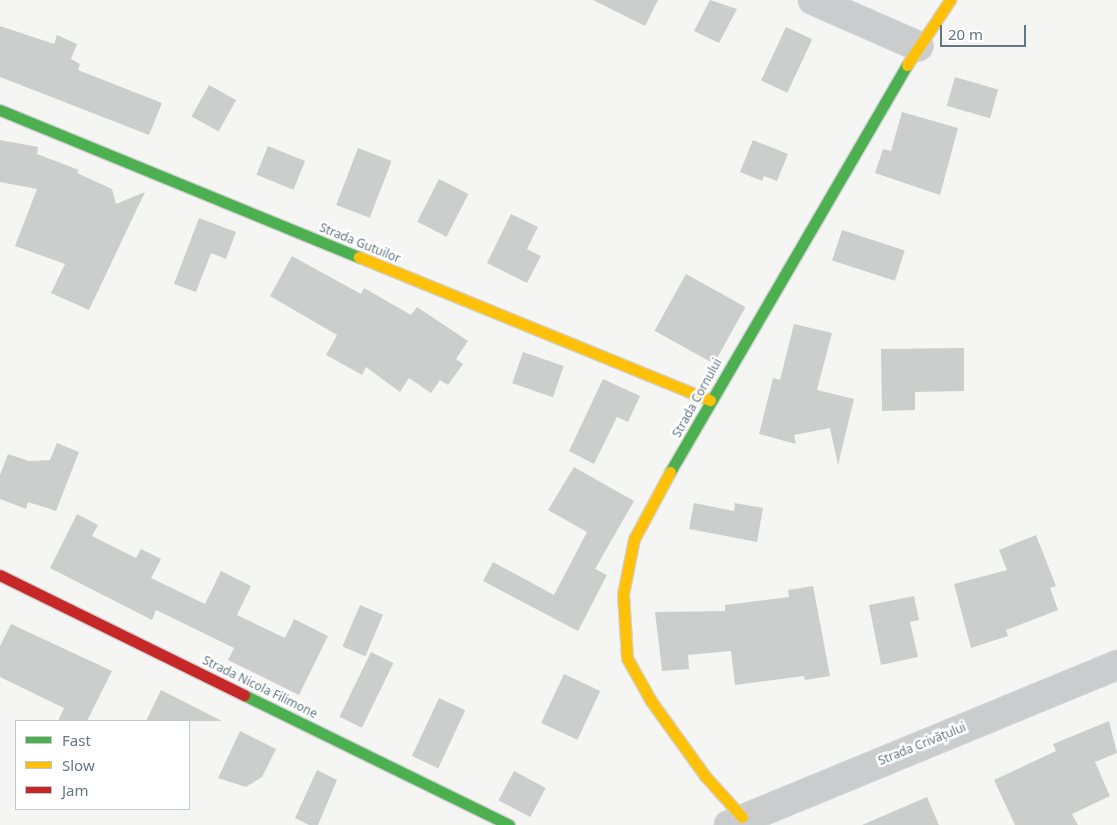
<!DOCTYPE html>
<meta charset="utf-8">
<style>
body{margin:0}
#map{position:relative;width:1117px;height:825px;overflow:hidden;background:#f5f5f4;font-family:"Noto Sans",sans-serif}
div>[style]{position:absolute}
.building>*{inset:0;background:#cccece;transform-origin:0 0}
.roads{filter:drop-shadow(1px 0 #d2d3d4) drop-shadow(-1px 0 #d2d3d4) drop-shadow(0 1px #d2d3d4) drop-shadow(0 -1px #d2d3d4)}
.street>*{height:28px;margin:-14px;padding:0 14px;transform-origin:14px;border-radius:14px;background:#cacccd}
.fast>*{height:11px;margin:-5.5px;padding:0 5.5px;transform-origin:5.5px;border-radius:5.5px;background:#4caf50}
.slow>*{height:11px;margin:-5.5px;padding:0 5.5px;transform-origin:5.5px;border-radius:5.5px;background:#ffc107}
.jam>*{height:11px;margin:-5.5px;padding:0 5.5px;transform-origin:5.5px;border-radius:5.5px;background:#c62828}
span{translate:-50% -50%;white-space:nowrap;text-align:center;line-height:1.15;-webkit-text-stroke:5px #fff;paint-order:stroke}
.street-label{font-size:12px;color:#657784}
.legend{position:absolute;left:15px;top:720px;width:175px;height:90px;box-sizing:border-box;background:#fff;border:1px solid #c1c9ce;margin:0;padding:6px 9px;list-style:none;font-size:15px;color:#657784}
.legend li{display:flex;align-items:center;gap:10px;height:25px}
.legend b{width:25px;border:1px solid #c1c9ce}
.scale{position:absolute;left:940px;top:25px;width:86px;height:22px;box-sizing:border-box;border:2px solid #657784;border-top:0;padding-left:6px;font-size:15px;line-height:18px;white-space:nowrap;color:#657784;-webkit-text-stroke:4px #fff;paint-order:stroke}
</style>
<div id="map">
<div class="building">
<i style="clip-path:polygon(593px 0,658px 0,645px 26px)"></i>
<i style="clip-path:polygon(710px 0,737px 9px,719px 43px,694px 31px)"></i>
<i style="clip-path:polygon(0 26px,54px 44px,57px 35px,77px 44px,71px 59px,80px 64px,78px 70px,162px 103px,149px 135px,0 77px)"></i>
<i style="left:786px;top:27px;width:29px;height:59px;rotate:25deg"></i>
<i style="left:955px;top:77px;width:45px;height:30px;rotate:16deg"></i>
<i style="left:209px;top:85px;width:31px;height:36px;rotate:29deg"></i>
<i style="clip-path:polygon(902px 112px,958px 128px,940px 195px,875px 173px,883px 149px,891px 151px)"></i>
<i style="clip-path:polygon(0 140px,38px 147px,37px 154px,79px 170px,77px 173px,112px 189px,116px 204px,145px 192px,89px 310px,51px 293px,65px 264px,15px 246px,37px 189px,0 182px)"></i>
<i style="clip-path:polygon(753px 140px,788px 154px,777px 181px,764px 176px,762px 181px,740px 172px)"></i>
<i style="left:268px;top:146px;width:40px;height:31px;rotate:22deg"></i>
<i style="left:358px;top:148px;width:36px;height:61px;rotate:21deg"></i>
<i style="left:439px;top:179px;width:33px;height:48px;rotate:27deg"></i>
<i style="clip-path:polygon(511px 214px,538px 227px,527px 249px,541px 256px,527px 283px,487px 263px)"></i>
<i style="clip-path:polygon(199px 218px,236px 232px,226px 259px,211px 253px,196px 292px,174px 284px)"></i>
<i style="left:842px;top:230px;width:66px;height:32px;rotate:18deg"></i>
<i style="clip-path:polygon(292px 256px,361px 294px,364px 288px,411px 315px,417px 307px,468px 341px,456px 359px,463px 364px,448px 385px,440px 380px,431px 393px,409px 378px,400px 392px,366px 367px,362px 375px,326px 355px,337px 335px,270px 296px)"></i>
<i style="left:686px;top:274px;width:68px;height:65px;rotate:29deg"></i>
<i style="clip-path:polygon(794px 324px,832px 333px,817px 390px,854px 399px,838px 465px,830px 428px,794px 435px,796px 444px,759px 434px,773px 378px,780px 380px)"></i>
<i style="clip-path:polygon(964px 348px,964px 391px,915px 392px,915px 410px,882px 411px,881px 349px)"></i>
<i style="left:523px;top:352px;width:43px;height:33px;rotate:19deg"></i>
<i style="clip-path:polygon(603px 379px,640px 396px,628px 422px,617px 417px,594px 464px,569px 451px)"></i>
<i style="clip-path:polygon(57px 443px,79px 452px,56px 511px,28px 502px,26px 509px,0 499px,0 475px,8px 454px,29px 461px,50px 460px)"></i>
<i style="clip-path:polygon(574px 467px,634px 501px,595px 569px,607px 575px,578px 631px,483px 581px,493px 562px,554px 595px,587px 532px,548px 510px)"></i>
<i style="clip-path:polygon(694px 503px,734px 511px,735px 503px,763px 508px,757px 542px,689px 529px)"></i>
<i style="clip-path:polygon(77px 514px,98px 525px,92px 536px,136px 558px,141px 549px,161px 559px,151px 578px,205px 604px,221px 571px,251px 586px,237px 615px,285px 638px,294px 619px,328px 636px,299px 695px,228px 660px,234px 648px,156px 610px,152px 620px,50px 568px)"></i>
<i style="clip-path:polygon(1036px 535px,1056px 586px,1050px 588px,1058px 610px,1006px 630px,1008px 636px,971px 648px,954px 584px,1007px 570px,999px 550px)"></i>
<i style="clip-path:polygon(813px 586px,830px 676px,805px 680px,804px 676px,735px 685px,731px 651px,688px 655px,689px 669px,662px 671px,655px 612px,725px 611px,725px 605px,789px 597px,788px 590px)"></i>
<i style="clip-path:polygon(914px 596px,919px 620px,910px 622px,918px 657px,881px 665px,869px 605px)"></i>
<i style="left:360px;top:605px;width:25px;height:45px;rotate:23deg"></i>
<i style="clip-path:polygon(11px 624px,112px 671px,87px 721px,58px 721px,64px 708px,0 677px,0 646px)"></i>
<i style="left:371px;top:652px;width:25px;height:72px;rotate:26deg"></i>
<i style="left:564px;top:674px;width:40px;height:54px;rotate:25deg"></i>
<i style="clip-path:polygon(161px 690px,222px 721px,146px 721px)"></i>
<i style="left:439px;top:698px;width:29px;height:64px;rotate:25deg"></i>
<i style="clip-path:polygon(1109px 721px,1117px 753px,1095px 762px,1110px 796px,1072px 814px,1078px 825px,1015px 825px,994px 780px,1056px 751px,1053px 744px)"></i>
<i style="clip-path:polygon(240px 731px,276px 749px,262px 777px,246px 787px,218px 778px)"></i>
<i style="clip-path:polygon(317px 770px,337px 780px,318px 825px,309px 825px,295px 818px)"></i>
<i style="left:514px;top:771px;width:36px;height:33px;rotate:28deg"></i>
<i style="clip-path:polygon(927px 797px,939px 825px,862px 825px)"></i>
</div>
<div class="roads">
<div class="street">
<i style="left:813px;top:0;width:115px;rotate:23.7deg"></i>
<i style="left:729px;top:825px;width:420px;rotate:-22.4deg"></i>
</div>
<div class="fast">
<i style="left:0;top:110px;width:388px;rotate:22.3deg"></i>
<i style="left:670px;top:472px;width:471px;rotate:-59.8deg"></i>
<i style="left:244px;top:695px;width:295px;rotate:26.1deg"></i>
</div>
<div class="slow">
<i style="left:907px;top:65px;width:78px;rotate:-56.5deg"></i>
<i style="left:359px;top:257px;width:379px;rotate:22.2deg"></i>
<i style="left:670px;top:472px;width:76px;rotate:118.2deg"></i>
<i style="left:634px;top:539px;width:56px;rotate:101.3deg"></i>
<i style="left:623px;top:594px;width:64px;rotate:86.4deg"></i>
<i style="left:627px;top:658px;width:49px;rotate:60.8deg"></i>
<i style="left:651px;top:701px;width:92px;rotate:54.2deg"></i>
<i style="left:705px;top:776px;width:55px;rotate:47.9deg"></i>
</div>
<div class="jam">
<i style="left:0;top:575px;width:272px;rotate:26.2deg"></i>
</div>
</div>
<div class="street-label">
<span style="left:360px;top:243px;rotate:22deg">Strada Gutuilor</span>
<span style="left:697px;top:398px;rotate:-61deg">Strada Cornului</span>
<span style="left:260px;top:687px;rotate:26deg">Strada Nicola Filimone</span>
<span style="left:922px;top:744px;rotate:-22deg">Strada Crivățului</span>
</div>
<ul class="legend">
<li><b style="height:6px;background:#4caf50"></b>Fast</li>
<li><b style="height:6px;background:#ffc107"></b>Slow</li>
<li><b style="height:6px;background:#c62828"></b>Jam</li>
</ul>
<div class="scale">20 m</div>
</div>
